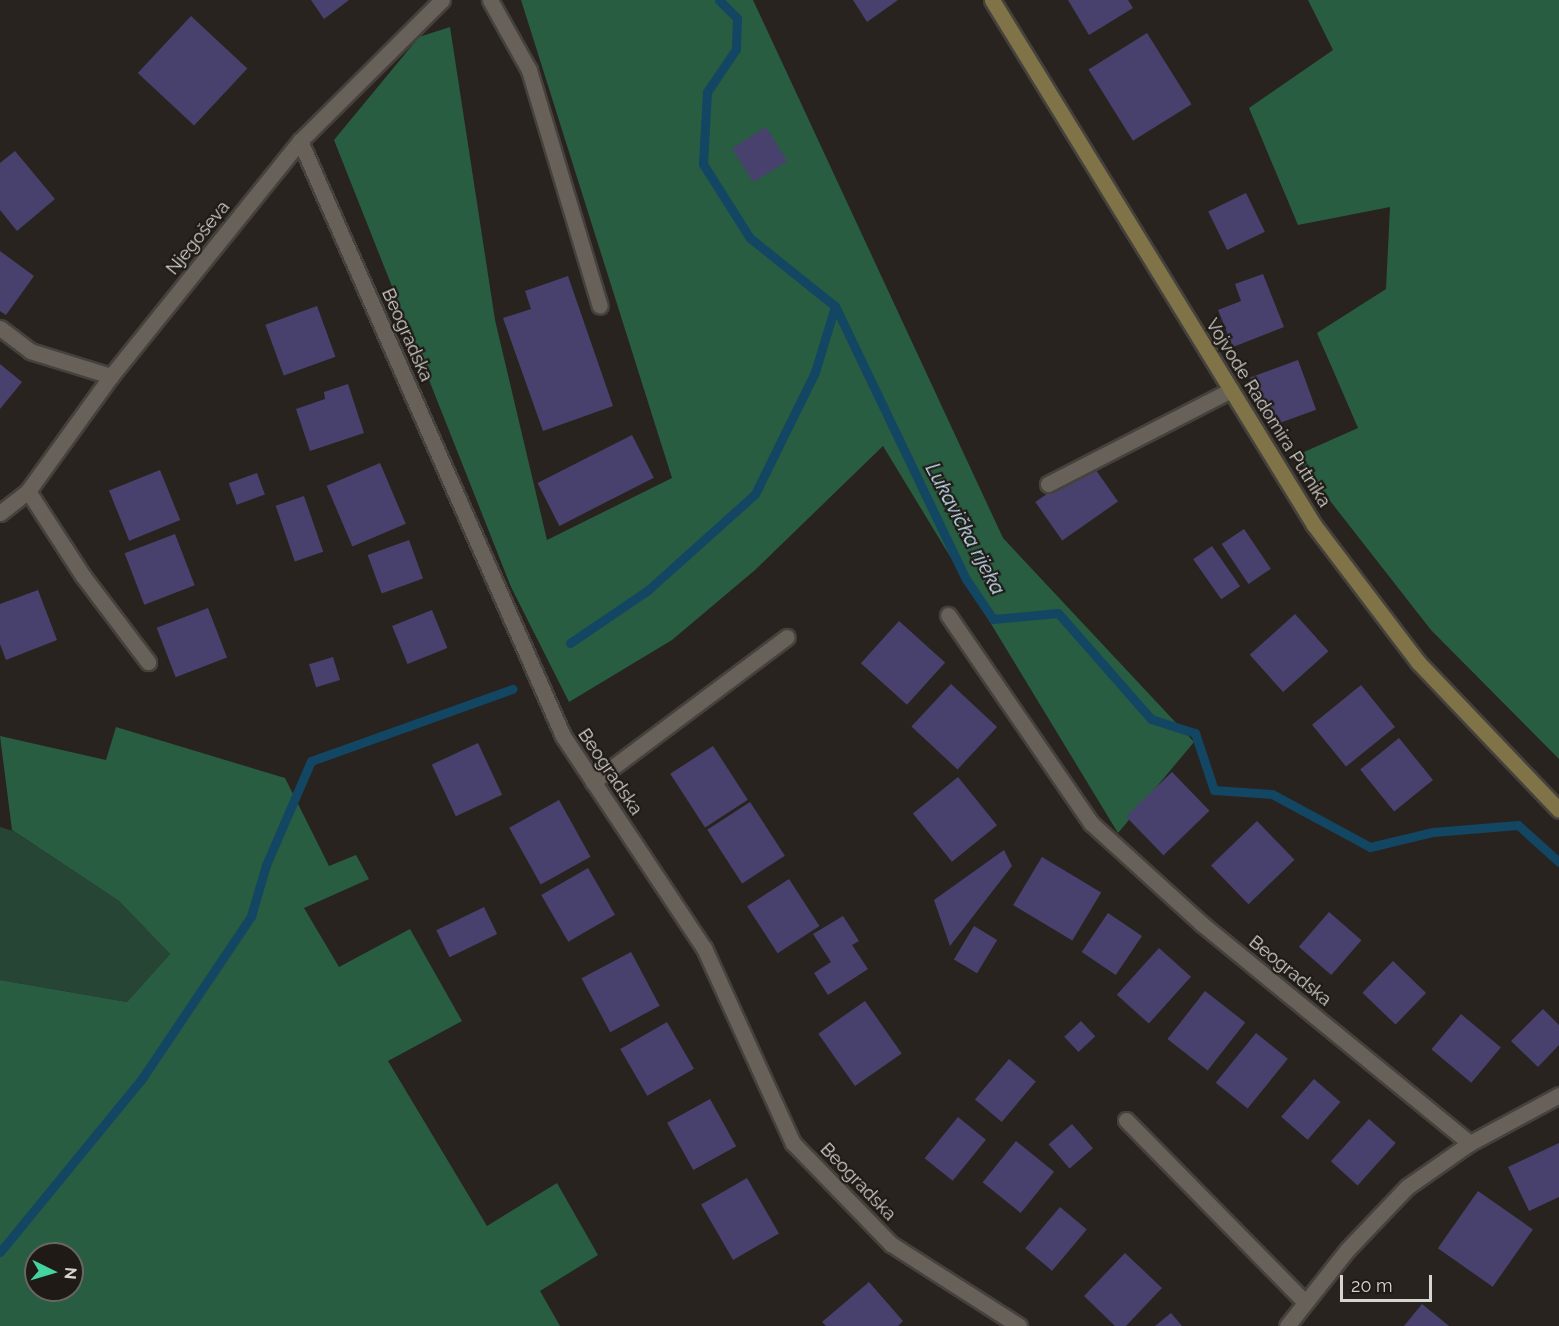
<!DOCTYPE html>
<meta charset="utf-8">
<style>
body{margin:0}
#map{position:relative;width:1559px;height:1326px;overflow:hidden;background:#28231e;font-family:Raleway,sans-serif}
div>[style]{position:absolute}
.green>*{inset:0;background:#264534}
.forest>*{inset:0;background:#285d42}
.stream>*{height:9px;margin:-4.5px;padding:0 4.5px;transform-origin:4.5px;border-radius:4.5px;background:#124663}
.building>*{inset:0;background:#49416d;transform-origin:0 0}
.roads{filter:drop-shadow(2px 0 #45413c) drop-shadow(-2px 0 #45413c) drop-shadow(0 2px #45413c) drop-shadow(0 -2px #45413c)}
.service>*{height:15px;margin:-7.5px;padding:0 7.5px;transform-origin:7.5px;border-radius:7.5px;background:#67615a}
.minor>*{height:15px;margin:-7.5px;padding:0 7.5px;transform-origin:7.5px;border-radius:7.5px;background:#67615a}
.secondary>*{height:15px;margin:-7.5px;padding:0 7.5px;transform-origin:7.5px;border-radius:7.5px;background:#7f7347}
span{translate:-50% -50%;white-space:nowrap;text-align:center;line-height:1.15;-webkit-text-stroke:4.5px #1f1a15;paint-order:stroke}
.street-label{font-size:18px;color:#d8d5d1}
.water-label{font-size:20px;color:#c9e6fb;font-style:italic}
.north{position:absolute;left:24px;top:1242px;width:60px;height:60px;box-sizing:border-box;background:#1f1a15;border:2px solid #696560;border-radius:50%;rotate:95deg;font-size:16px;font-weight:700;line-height:24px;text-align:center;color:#d8d5d1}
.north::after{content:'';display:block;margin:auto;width:21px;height:27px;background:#43d4a0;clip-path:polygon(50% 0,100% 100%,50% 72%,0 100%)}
.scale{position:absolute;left:1340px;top:1275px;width:92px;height:27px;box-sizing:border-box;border:3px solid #d8d5d1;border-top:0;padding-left:8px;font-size:18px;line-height:21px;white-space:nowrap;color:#d8d5d1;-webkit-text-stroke:4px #1f1a15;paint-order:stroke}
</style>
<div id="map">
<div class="green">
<i style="clip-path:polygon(0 827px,13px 831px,119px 901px,170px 954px,127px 1002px,0 980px)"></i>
</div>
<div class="forest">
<i style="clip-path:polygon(521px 0,753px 0,1003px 538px,1194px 742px,1118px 833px,883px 446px,755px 570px,672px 640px,569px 702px,511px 587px,334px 140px,419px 37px,450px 27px,495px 320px,547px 540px,672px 478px)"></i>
<i style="clip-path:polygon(1308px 0,1559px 0,1559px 759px,1431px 630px,1295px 456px,1358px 428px,1317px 333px,1386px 289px,1390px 207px,1298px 225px,1249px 108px,1333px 50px)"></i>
<i style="clip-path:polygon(evenodd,116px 727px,285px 778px,329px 866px,356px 855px,369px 879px,304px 908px,339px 967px,410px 929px,462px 1021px,388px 1061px,487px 1226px,557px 1183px,598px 1255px,540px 1291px,560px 1326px,0 1326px,0 980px,127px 1002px,170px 954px,119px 901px,12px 830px,0 736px,106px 760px,116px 727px,36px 1254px,72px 1254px,72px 1290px,36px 1290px,36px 1254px)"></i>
</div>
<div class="stream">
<i style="left:719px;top:0;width:25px;rotate:45deg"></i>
<i style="left:737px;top:18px;width:31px;rotate:92deg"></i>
<i style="left:736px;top:49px;width:52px;rotate:124deg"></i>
<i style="left:707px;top:92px;width:72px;rotate:93.2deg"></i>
<i style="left:703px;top:164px;width:88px;rotate:57.6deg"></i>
<i style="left:750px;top:238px;width:109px;rotate:38.7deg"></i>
<i style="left:835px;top:306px;width:303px;rotate:64.4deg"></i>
<i style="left:966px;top:579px;width:48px;rotate:56deg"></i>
<i style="left:993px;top:619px;width:65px;rotate:-5.3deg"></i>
<i style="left:1058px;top:613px;width:141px;rotate:48.7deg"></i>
<i style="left:1151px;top:719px;width:46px;rotate:17.7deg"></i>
<i style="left:1195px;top:733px;width:60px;rotate:71.6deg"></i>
<i style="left:1214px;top:790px;width:58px;rotate:3.9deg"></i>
<i style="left:1272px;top:794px;width:111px;rotate:28.4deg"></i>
<i style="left:1370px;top:847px;width:65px;rotate:-13.4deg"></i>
<i style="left:1433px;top:832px;width:85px;rotate:-4.7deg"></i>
<i style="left:1518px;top:825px;width:55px;rotate:42.1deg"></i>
<i style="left:570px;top:643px;width:94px;rotate:-34.2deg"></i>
<i style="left:648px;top:590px;width:144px;rotate:-41.9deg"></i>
<i style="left:755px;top:494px;width:136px;rotate:-63.8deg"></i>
<i style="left:815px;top:372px;width:69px;rotate:-73.1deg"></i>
<i style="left:0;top:1252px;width:226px;rotate:-50.7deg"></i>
<i style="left:143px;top:1077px;width:194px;rotate:-56.1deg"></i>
<i style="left:251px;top:916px;width:53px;rotate:-73.6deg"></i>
<i style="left:266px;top:865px;width:113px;rotate:-66.6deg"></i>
<i style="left:311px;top:761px;width:214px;rotate:-19.7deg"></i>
</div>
<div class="building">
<i style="clip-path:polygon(311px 0,349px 0,324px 19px)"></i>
<i style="clip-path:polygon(853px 0,898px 0,867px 22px)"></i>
<i style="clip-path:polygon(1068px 0,1128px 0,1133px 8px,1089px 35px)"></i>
<i style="left:191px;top:16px;width:77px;height:78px;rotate:43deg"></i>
<i style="left:1147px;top:33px;width:84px;height:69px;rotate:58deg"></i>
<i style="left:766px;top:127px;width:40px;height:40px;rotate:58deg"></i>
<i style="clip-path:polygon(15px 151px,55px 199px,17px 231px,0 210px,0 163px)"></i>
<i style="left:1246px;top:193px;width:43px;height:42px;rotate:64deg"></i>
<i style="clip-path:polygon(0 251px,34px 276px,6px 315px,0 311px)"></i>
<i style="clip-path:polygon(1263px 274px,1284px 327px,1233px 347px,1218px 310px,1241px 301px,1235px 284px)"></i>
<i style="clip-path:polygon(568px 276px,613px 406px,543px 431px,503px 318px,531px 309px,525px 291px)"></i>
<i style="left:317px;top:306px;width:54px;height:55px;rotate:70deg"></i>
<i style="left:1298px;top:360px;width:53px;height:51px;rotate:70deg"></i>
<i style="clip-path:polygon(0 364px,22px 382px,0 409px)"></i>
<i style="clip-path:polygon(348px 384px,364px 433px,310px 451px,296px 409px,325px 399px,324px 392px)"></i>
<i style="left:632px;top:435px;width:48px;height:106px;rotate:63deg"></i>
<i style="left:380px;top:463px;width:66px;height:58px;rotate:67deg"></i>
<i style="left:1091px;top:463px;width:47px;height:68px;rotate:55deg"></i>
<i style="left:160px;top:470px;width:54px;height:55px;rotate:68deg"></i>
<i style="left:257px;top:473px;width:23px;height:30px;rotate:70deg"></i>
<i style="left:304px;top:496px;width:59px;height:30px;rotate:71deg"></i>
<i style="left:1244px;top:529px;width:48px;height:27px;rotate:56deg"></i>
<i style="left:175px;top:534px;width:55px;height:54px;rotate:69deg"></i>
<i style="left:409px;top:540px;width:41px;height:44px;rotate:70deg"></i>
<i style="left:1212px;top:546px;width:49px;height:23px;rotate:55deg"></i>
<i style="clip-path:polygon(38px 590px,57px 640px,6px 660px,0 644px,0 604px)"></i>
<i style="left:208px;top:608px;width:53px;height:55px;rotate:69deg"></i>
<i style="left:432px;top:610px;width:41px;height:43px;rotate:68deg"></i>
<i style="left:1295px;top:614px;width:50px;height:61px;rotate:48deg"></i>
<i style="left:899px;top:621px;width:62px;height:57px;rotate:42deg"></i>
<i style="left:333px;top:657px;width:24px;height:25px;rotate:73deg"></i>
<i style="left:951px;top:684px;width:63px;height:58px;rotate:43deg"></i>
<i style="left:1361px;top:685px;width:54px;height:63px;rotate:51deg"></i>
<i style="left:1399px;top:738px;width:54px;height:50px;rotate:51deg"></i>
<i style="left:478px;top:743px;width:57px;height:51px;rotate:65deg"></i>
<i style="left:713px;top:746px;width:64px;height:51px;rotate:57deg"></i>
<i style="left:1172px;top:772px;width:54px;height:64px;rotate:46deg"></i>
<i style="left:958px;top:777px;width:62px;height:58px;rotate:51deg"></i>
<i style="left:559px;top:800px;width:65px;height:57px;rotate:61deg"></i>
<i style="left:750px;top:802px;width:64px;height:51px;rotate:57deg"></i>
<i style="left:1257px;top:821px;width:54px;height:64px;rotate:46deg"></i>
<i style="clip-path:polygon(1004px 850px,1012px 866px,950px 946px,934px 900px)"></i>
<i style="left:1042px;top:857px;width:69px;height:56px;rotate:31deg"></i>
<i style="left:588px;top:868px;width:54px;height:54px;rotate:60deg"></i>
<i style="left:789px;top:879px;width:56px;height:50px;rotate:57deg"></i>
<i style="left:484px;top:907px;width:30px;height:53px;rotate:64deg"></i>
<i style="left:1329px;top:912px;width:43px;height:46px;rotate:41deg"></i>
<i style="left:1108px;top:913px;width:41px;height:47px;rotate:34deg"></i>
<i style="clip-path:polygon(843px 916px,859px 941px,852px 945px,868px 969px,828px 995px,814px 973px,831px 962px,813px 934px)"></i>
<i style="left:974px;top:926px;width:27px;height:39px;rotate:31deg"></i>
<i style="left:1159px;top:948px;width:43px;height:63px;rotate:42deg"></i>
<i style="left:631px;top:952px;width:61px;height:56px;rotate:62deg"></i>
<i style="left:1393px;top:961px;width:46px;height:44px;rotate:44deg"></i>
<i style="left:1205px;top:991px;width:51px;height:61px;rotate:38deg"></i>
<i style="left:865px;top:1001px;width:64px;height:57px;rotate:55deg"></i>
<i style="clip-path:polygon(1543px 1009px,1559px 1025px,1559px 1045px,1538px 1067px,1511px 1041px)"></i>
<i style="left:1461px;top:1014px;width:52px;height:46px;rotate:40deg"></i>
<i style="left:1081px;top:1021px;width:21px;height:23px;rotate:47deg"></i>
<i style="left:667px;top:1022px;width:54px;height:54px;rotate:60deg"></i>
<i style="left:1256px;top:1033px;width:41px;height:64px;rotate:39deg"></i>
<i style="left:1009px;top:1059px;width:35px;height:53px;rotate:40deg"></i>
<i style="left:1314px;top:1079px;width:35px;height:50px;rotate:41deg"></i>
<i style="left:710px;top:1099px;width:54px;height:49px;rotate:61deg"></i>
<i style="left:958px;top:1117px;width:36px;height:53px;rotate:39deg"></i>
<i style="left:1369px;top:1119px;width:36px;height:57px;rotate:42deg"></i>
<i style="left:1072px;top:1124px;width:32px;height:31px;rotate:49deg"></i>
<i style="left:1016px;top:1141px;width:49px;height:53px;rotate:39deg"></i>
<i style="clip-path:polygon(1559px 1143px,1559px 1197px,1529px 1211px,1508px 1167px)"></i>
<i style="left:747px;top:1178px;width:64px;height:53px;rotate:60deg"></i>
<i style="left:1478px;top:1191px;width:67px;height:70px;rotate:35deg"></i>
<i style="left:1060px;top:1207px;width:35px;height:54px;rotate:40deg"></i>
<i style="clip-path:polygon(1125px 1253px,1162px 1288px,1126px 1326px,1115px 1326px,1084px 1296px)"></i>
<i style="clip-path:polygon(869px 1282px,903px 1321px,898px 1326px,826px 1326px,822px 1322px)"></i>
<i style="clip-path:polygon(1422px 1304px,1449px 1326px,1404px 1326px)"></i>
<i style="clip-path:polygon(1171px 1313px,1182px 1326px,1155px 1326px)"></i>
</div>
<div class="roads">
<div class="service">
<i style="left:1048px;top:484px;width:206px;rotate:-27.2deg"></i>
<i style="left:593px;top:782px;width:242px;rotate:-36.8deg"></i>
</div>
<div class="minor">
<i style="left:490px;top:0;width:80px;rotate:60.9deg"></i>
<i style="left:529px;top:70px;width:246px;rotate:73.3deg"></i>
<i style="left:300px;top:141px;width:651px;rotate:66.15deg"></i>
<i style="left:563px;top:736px;width:255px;rotate:56.4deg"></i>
<i style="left:704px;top:948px;width:214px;rotate:65.5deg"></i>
<i style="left:793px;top:1143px;width:141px;rotate:45.9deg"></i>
<i style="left:891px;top:1244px;width:152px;rotate:32.6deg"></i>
<i style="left:0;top:328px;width:38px;rotate:37deg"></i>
<i style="left:30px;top:351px;width:85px;rotate:17.2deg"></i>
<i style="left:28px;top:491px;width:101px;rotate:57.1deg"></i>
<i style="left:83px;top:576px;width:108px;rotate:52.9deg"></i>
<i style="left:0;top:513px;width:36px;rotate:-38deg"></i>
<i style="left:28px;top:491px;width:142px;rotate:-54.2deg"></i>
<i style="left:111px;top:376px;width:302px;rotate:-51.2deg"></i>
<i style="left:300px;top:141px;width:200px;rotate:-44.8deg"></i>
<i style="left:948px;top:615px;width:252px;rotate:55.5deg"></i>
<i style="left:1091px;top:823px;width:150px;rotate:42.3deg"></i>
<i style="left:1202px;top:924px;width:346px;rotate:39.3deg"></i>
<i style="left:1126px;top:1120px;width:255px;rotate:45.5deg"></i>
<i style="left:1287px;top:1326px;width:97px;rotate:-51.7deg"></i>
<i style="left:1347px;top:1250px;width:87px;rotate:-46.4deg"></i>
<i style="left:1407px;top:1187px;width:77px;rotate:-34.9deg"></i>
<i style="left:1470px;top:1143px;width:101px;rotate:-28.3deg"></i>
</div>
<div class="secondary">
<i style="left:992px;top:0;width:616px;rotate:58.48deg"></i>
<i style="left:1314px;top:525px;width:172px;rotate:52.8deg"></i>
<i style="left:1418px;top:662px;width:204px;rotate:46.4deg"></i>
</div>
</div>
<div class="street-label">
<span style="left:198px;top:238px;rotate:-51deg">Njegoševa</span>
<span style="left:407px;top:335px;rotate:66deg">Beogradska</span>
<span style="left:1268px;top:413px;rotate:58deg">Vojvode Radomira Putnika</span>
<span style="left:610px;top:772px;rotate:56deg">Beogradska</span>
<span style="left:1290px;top:971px;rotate:39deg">Beogradska</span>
<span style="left:858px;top:1182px;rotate:46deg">Beogradska</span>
</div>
<div class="water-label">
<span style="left:965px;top:529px;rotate:62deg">Lukavička rijeka</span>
</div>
<div class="north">N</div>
<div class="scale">20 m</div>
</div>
